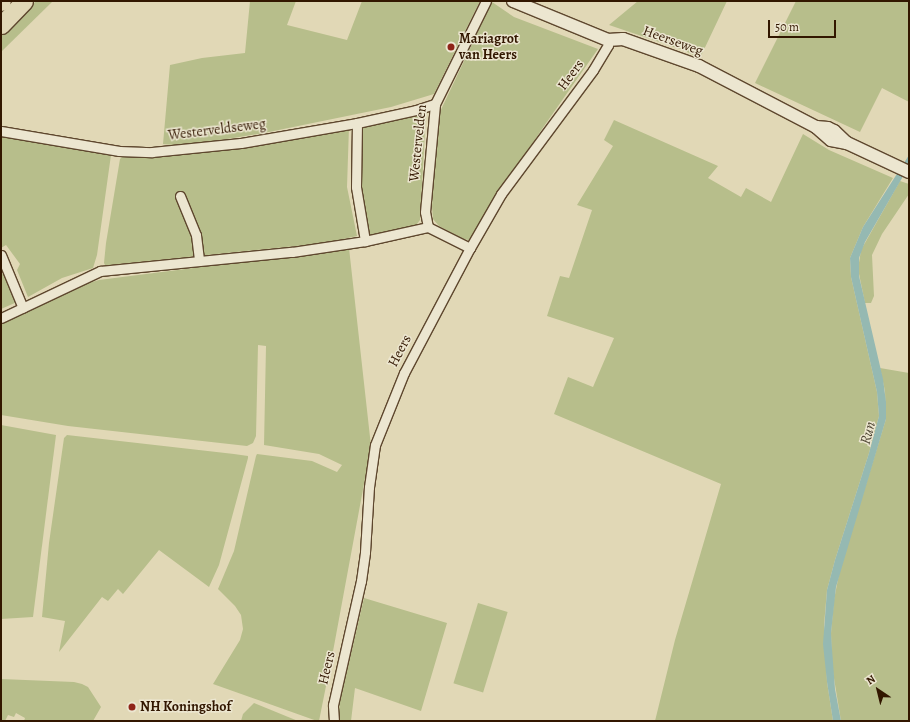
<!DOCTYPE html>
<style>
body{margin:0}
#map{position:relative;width:910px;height:722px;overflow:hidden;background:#e1d8b6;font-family:Alegreya,serif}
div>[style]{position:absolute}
.green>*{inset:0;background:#b7be8b;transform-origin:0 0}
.water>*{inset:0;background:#95b9b2}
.roads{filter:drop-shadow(1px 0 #5e472e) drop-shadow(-1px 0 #5e472e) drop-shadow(0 1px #5e472e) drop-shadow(0 -1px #5e472e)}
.minor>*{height:9px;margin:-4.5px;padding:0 4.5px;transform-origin:4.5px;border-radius:4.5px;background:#ece6d0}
.tertiary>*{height:12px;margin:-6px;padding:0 6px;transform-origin:6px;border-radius:6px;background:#ece6d0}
.motorway>*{height:17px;margin:-8.5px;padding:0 8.5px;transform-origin:8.5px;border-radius:8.5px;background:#e1d8b6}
.dots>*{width:11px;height:11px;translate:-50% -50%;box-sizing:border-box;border:2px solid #ece6d0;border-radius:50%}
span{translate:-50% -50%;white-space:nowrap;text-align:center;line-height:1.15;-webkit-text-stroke:3px #ece6d0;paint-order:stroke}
.poi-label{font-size:14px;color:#321700;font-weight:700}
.left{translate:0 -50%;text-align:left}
.street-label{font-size:14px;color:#321700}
.water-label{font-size:15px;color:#504835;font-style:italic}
.frame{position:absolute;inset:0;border:2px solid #321700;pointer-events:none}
.north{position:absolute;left:858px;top:670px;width:40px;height:40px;-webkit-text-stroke:3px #ece6d0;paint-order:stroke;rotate:325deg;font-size:11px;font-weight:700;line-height:16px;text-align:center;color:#321700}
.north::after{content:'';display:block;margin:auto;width:14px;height:18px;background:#321700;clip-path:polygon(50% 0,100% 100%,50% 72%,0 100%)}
.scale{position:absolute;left:768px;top:20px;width:68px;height:18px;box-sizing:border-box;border:2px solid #321700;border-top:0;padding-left:5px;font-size:12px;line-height:14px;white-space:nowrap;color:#321700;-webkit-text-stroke:3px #ece6d0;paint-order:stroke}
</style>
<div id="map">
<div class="green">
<i style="clip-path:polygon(36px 1px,52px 2px,1px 52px,1px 36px)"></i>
<i style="clip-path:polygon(250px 1px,296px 1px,287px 25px,347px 40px,362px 1px,480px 1px,434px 94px,391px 107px,264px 133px,184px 146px,163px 144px,170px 65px,202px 58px,245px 53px)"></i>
<i style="clip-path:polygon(638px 1px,727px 1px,700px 58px,683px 50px,609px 25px)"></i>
<i style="clip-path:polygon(796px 1px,909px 1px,909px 102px,882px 88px,860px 132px,755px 83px)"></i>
<i style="clip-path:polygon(492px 2px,514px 17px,598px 49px,542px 129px,469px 240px,463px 239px,439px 226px,433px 219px,432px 206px,438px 116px)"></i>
<i style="clip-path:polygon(421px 114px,426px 114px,420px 220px,414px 228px,369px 236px,359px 182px,363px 126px)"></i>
<i style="clip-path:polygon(614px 120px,718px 166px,708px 178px,741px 197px,746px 188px,771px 202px,803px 134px,829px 150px,893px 178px,863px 227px,850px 258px,851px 277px,877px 392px,879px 416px,869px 453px,835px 560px,827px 590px,824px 625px,827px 682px,833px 721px,655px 721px,675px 640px,721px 484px,554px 414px,568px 377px,593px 387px,614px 338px,547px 316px,560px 276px,569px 278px,592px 210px,577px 205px,613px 146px,604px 140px)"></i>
<i style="clip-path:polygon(349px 127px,347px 187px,357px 236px,326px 243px,119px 264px,106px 267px,104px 263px,106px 243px,120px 159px,126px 153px,185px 154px,222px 151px)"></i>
<i style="clip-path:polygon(1px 136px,103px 152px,111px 155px,97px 255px,93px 268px,62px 278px,28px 297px,17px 270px,20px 264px,6px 245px,1px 248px)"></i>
<i style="clip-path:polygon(900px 181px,909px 184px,909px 194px,882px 234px,872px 255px,874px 296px,871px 303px,865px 303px,858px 269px,861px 250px)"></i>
<i style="clip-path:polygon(349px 248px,371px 446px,334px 646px,319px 721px,317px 721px,213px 684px,240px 640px,243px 629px,241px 615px,235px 606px,218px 589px,234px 551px,256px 456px,257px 454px,312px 461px,337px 472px,342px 465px,319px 454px,264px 445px,266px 346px,258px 345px,256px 436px,253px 443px,247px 446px,68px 426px,1px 415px,1px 323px,75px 287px,99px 280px)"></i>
<i style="clip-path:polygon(1px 274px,5px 274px,17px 302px,1px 309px)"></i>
<i style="clip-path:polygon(880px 368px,909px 373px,909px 721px,841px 721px,832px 666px,831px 633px,834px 600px,840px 569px,886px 419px,885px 391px)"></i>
<i style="clip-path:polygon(1px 425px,56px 435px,33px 617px,1px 619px)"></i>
<i style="clip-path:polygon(67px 435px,234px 454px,248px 456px,248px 458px,219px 565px,209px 587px,159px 550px,123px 594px,118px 589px,108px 601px,102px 597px,59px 652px,65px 621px,42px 617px,49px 543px,64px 438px)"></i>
<i style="clip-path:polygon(364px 598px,447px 623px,421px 711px,355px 688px,351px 721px,338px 721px,340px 701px)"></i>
<i style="left:478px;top:603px;width:31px;height:84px;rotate:17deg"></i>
<i style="clip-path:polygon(1px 679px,74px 682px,82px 684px,88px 687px,101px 707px,93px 721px,24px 721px,25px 718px,16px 713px,14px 717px,8px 715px,5px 721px,1px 721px)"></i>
<i style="clip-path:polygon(254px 703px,298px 721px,241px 721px,243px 714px)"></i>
</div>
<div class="water">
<i style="clip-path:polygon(909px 155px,909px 166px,865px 242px,859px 258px,859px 276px,883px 379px,886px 402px,886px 419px,836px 587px,831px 633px,832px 649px,835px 689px,841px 721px,833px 721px,827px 682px,823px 644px,827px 590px,835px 560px,869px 453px,879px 416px,877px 392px,851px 277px,850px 258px,863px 227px)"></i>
</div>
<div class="roads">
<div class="minor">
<i style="left:357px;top:123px;width:64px;rotate:90.9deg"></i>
<i style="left:356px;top:187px;width:55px;rotate:80.5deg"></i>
<i style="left:1px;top:131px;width:120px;rotate:9.6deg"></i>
<i style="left:119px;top:151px;width:33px;rotate:2deg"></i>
<i style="left:152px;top:152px;width:89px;rotate:-5.8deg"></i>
<i style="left:241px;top:143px;width:118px;rotate:-9.8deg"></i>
<i style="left:357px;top:123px;width:60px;rotate:-12.4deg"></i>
<i style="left:416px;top:110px;width:20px;rotate:-18deg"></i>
<i style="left:180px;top:196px;width:42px;rotate:67.7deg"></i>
<i style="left:196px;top:235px;width:26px;rotate:83deg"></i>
<i style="left:428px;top:227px;width:15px;rotate:-101deg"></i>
<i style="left:425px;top:212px;width:108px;rotate:-84.7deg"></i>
<i style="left:435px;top:104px;width:115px;rotate:-63.7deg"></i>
<i style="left:1px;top:255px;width:57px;rotate:67.5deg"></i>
<i style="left:1px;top:318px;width:110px;rotate:-25.4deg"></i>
<i style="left:100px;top:271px;width:193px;rotate:-5.7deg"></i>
<i style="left:292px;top:252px;width:74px;rotate:-8.6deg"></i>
<i style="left:365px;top:241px;width:65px;rotate:-12.5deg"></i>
<i style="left:428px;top:227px;width:47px;rotate:26.6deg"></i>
<i style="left:334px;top:721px;width:16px;rotate:-94deg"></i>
<i style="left:333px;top:705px;width:127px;rotate:-77.3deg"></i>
<i style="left:361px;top:581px;width:29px;rotate:-82deg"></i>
<i style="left:365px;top:552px;width:65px;rotate:-86.5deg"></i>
<i style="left:369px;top:487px;width:42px;rotate:-81.9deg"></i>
<i style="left:375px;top:445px;width:78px;rotate:-68.1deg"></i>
<i style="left:404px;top:373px;width:141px;rotate:-62.2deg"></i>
<i style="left:470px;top:248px;width:62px;rotate:-60.1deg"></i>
<i style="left:501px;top:194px;width:154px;rotate:-53.4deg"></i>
<i style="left:593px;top:70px;width:29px;rotate:-59deg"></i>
<i style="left:608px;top:45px;width:5px;rotate:-90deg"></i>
</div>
<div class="tertiary">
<i style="left:513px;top:1px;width:103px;rotate:22.3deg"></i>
<i style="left:608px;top:40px;width:15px;rotate:-4deg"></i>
<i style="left:623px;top:39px;width:81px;rotate:19.6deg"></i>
<i style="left:699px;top:66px;width:132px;rotate:27.5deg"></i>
<i style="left:816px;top:127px;width:20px;rotate:41deg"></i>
<i style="left:831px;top:140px;width:16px;rotate:11deg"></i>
<i style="left:847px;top:143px;width:68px;rotate:25.1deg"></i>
<i style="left:816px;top:127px;width:12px;rotate:5deg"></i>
<i style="left:828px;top:128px;width:7px;rotate:27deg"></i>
<i style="left:834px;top:131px;width:18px;rotate:43deg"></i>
</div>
<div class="motorway">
<i style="left:1px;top:2px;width:1px;rotate:-45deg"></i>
<i style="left:1px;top:25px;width:33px;rotate:-46deg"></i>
</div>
</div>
<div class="dots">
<i style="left:451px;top:47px;background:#8f2418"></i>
<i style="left:132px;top:707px;background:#8f2418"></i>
</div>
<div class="poi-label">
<span class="left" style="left:459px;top:47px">Mariagrot<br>van Heers</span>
<span class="left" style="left:140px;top:707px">NH Koningshof</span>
</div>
<div class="street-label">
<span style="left:673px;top:41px;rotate:20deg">Heerseweg</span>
<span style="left:571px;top:75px;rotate:-54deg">Heers</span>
<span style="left:217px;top:130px;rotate:-7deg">Westerveldseweg</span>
<span style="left:418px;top:143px;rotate:-84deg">Westervelden</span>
<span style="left:400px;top:351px;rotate:-63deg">Heers</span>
<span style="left:327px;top:668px;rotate:-77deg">Heers</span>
</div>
<div class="water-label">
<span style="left:868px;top:433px;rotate:-75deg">Run</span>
</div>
<div class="frame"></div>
<div class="north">N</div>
<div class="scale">50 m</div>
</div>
